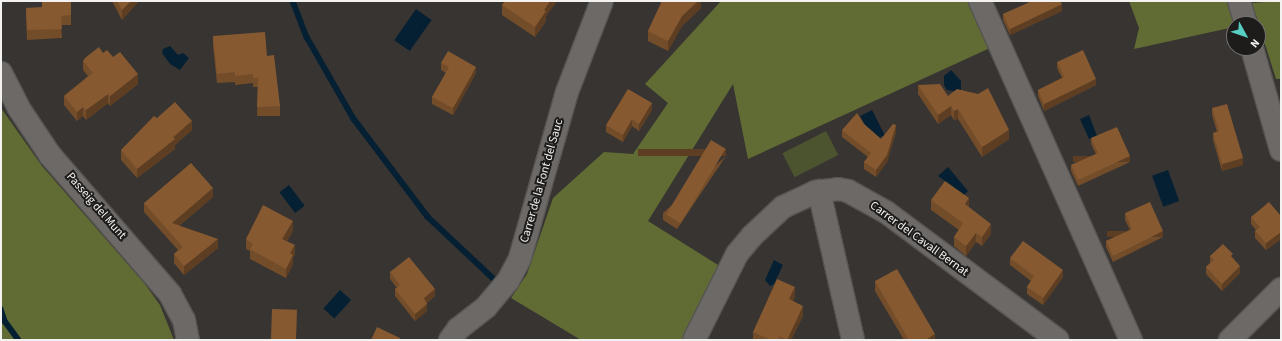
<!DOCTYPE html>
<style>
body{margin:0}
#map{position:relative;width:1282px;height:341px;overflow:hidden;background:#373432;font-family:"Source Sans 3",sans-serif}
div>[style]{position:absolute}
.green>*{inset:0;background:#4b532f;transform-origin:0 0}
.forest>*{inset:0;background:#606c33}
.water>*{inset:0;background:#062033;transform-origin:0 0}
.stream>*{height:5.5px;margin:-2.75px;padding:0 2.75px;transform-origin:2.75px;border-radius:2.75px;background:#062033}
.roads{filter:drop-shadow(1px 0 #565452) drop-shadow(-1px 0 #565452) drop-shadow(0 1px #565452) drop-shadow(0 -1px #565452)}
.minor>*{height:22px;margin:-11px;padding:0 11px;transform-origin:11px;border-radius:11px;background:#6c6966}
.wall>*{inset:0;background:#734d2a}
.shaded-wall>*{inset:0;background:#5e3e22;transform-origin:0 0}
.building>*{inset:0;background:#865931;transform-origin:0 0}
span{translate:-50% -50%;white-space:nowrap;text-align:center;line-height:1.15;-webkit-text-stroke:4px #1e1c1b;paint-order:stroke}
.street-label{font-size:12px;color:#f4f2f0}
.frame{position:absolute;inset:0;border:2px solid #f4f2f0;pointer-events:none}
.north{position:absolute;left:1226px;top:16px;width:40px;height:40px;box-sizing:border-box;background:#1e1c1b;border:1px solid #747270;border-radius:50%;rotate:130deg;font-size:11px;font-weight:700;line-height:16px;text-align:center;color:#f4f2f0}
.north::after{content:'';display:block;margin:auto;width:14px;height:18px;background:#57cec2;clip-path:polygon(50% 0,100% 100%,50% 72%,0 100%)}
</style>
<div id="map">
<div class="green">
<i style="left:826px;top:131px;width:27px;height:49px;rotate:63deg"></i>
</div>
<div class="forest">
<i style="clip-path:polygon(721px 1px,969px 1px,990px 48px,748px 159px,733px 84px,648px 221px,718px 265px,683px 340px,581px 340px,511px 298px,527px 274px,553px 198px,604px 152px,633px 154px,668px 103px,645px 84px)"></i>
<i style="clip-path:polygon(1129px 1px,1228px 1px,1234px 27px,1134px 49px,1139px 28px)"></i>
<i style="clip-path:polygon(1281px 1px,1281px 79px,1276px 79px,1252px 3px)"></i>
<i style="clip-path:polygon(1px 108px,42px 166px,145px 284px,160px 305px,174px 340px,1px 340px)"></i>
</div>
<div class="water">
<i style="left:416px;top:9px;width:19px;height:38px;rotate:35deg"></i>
<i style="clip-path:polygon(170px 46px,178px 55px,183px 53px,189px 58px,180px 70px,170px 64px,162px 53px,163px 49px)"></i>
<i style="clip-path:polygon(951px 70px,961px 81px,961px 92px,947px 90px,944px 85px,944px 76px)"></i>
<i style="left:872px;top:110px;width:28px;height:13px;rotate:63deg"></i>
<i style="clip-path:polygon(1089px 115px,1097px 136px,1089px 139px,1080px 119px)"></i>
<i style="clip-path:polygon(948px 167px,968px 191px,964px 195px,938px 176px)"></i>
<i style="left:1168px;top:170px;width:33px;height:17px;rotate:70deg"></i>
<i style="left:289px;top:185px;width:26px;height:12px;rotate:53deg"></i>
<i style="clip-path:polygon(774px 260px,783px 265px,774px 284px,770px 286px,765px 280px)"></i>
<i style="left:340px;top:290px;width:15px;height:25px;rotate:42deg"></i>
</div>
<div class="stream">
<i style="left:293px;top:1px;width:39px;rotate:69deg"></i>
<i style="left:307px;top:37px;width:95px;rotate:60.2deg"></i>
<i style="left:354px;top:119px;width:123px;rotate:52.9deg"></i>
<i style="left:428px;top:217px;width:89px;rotate:43.2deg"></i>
<i style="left:1px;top:309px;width:13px;rotate:72deg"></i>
<i style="left:5px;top:321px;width:24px;rotate:54deg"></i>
</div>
<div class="roads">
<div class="minor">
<i style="left:980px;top:1px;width:371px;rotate:66deg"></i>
<i style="left:1239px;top:1px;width:24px;rotate:73deg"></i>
<i style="left:1252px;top:48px;width:106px;rotate:74.1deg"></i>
<i style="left:1px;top:73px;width:38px;rotate:63deg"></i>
<i style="left:18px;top:107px;width:58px;rotate:56.3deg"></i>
<i style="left:50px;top:155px;width:184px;rotate:49.2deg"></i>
<i style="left:170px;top:294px;width:30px;rotate:62deg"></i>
<i style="left:184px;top:320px;width:20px;rotate:79deg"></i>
<i style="left:819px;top:191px;width:153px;rotate:77.1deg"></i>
<i style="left:450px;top:340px;width:14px;rotate:-54deg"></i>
<i style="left:458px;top:329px;width:36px;rotate:-38deg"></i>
<i style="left:486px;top:307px;width:34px;rotate:-50deg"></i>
<i style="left:508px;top:281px;width:26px;rotate:-62deg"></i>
<i style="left:520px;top:258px;width:173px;rotate:-74.2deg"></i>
<i style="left:567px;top:92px;width:97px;rotate:-69deg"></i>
<i style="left:694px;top:340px;width:96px;rotate:-63.4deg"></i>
<i style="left:737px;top:254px;width:23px;rotate:-50deg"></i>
<i style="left:752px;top:236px;width:42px;rotate:-43.1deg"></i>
<i style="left:783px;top:207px;width:35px;rotate:-25deg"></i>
<i style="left:815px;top:192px;width:23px;rotate:-7deg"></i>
<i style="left:838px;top:189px;width:10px;rotate:11deg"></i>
<i style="left:848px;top:191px;width:43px;rotate:28.9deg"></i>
<i style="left:886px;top:212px;width:214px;rotate:36.7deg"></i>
<i style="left:1230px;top:340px;width:72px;rotate:-45deg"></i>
</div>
</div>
<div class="wall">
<i style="clip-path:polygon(112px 1px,139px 1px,122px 20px)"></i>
<i style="clip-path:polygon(505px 1px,557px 1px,546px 16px,546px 21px,535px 37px,502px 15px,502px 5px)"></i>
<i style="clip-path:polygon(659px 1px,701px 1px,701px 8px,682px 26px,668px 51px,648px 41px,648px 31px,661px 3px)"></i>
<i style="clip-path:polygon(1027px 1px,1060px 1px,1062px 11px,1010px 35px,1003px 20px,1003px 14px,1028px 3px)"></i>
<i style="clip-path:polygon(26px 8px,71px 15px,71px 25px,61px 25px,62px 38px,27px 40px)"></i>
<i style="clip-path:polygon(213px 36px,267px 56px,280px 106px,280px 116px,257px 116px,258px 87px,253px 87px,253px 83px,235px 85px,235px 82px,217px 83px,213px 46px)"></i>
<i style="clip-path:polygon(103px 53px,113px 57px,138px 84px,110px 106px,108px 103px,86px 120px,83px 116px,77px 121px,64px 105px,64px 96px,88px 76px,83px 70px,83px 61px)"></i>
<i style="clip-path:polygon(1057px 62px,1096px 85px,1044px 111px,1038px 96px,1038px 90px,1062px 78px,1057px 68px)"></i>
<i style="clip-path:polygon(441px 63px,476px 73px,453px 115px,432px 104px,432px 97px,446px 73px,441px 70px)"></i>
<i style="clip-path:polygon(918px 85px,948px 96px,1009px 139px,982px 157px,958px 119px,954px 120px,951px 115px,938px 124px,918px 94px)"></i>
<i style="clip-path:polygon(1212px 108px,1243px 165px,1222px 171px,1213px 140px,1213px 133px,1217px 132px,1212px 115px)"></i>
<i style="clip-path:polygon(652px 110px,639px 131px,632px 126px,623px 142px,606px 132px,606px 125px)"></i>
<i style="clip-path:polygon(157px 118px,192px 130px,175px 145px,175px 149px,137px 178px,121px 160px,121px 150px)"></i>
<i style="clip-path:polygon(864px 124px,881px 139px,896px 132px,887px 162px,876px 177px,864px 169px,864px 162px,868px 157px,842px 137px,842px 130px)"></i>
<i style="clip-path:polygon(1091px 138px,1130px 162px,1078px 186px,1071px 171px,1071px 165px,1096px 154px,1091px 144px)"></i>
<i style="clip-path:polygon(726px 156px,677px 229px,663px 220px,663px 213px)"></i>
<i style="clip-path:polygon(213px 197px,179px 226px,218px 248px,184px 275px,174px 263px,174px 254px,178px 250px,144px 212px,144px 203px)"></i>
<i style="clip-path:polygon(931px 200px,969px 208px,991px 234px,982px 246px,976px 242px,966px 256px,954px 246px,954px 237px,959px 230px,931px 210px)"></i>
<i style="clip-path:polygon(1125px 213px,1163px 237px,1113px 262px,1106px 247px,1106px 241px,1130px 230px,1125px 220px)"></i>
<i style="clip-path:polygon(1281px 216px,1281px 239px,1266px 250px,1255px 238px,1255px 231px,1256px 230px,1251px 224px,1251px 217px)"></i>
<i style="clip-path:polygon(293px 231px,287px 241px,295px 255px,293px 257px,293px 264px,286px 278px,250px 259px,250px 251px,246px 249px,246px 239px)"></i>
<i style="clip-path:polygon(1210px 256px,1233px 258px,1240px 273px,1222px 291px,1206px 274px,1206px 267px,1210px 263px)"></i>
<i style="clip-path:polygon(1010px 258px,1063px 277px,1043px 305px,1027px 294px,1027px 287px,1031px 281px,1010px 265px)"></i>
<i style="clip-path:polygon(390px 272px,435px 296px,427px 303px,427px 311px,415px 321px,395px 296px,395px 289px,397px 288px,390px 279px)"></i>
<i style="clip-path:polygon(875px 281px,935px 340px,904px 340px,875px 291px)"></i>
<i style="clip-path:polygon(795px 297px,793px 301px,803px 316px,791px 340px,753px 340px,753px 332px)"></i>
</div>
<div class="shaded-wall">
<i style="clip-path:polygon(131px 1px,139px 1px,122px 20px,122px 10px)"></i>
<i style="clip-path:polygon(550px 1px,557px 1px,546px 16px,546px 21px,535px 37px,535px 27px,544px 10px)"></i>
<i style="clip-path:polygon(698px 1px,701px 1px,701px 8px,682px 26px,668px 51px,668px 41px,682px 16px)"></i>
<i style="clip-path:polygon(1062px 4px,1062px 11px,1010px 35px,1010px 29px)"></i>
<i style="clip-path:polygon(476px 67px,476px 73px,453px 115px,453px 108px)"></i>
<i style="clip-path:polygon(138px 74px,138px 84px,110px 106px,110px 96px)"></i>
<i style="clip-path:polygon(1096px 79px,1096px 85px,1044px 111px,1044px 104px)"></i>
<i style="clip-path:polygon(108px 94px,108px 103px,86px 120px,86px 110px)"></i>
<i style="clip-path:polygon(652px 103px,652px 110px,639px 131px,639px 124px)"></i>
<i style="clip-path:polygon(951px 106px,951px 115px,938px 124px,938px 115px)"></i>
<i style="clip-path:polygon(83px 107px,83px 116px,77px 121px,77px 112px)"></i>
<i style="clip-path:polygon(958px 109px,958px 119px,954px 120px,954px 111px)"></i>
<i style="clip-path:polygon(632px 119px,632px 126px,623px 142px,623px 135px)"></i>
<i style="clip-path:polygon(192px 121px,192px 130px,175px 145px,175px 149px,137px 178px,137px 169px)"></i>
<i style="clip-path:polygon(896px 125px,896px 132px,887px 162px,876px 177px,876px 170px)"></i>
<i style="clip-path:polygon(1009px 130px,1009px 139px,982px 157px,982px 147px)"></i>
<i style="left:726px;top:149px;width:7px;height:88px;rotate:90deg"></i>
<i style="left:1130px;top:156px;width:6px;height:57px;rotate:90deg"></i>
<i style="clip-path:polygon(1243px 158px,1243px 165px,1222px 171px,1222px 164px)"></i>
<i style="clip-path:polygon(213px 188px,213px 197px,172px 232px,172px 223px)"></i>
<i style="clip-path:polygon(969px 198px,969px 208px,965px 204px)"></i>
<i style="clip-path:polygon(293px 221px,293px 231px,282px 248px,282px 239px)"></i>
<i style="clip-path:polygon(991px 224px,991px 234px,982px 246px,982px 237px)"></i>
<i style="left:1163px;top:231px;width:6px;height:56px;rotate:90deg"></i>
<i style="clip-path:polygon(1281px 232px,1281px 239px,1266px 250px,1266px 243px)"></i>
<i style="clip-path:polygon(976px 233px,976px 242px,966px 256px,966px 246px)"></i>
<i style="clip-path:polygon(218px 239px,218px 248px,184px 275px,184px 266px)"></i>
<i style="clip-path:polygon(295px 245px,295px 255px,293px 257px,293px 264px,286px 278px,286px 269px,290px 253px)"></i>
<i style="clip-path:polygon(1240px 266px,1240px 273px,1222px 291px,1222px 284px)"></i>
<i style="clip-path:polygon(1063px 270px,1063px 277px,1043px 305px,1043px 298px)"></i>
<i style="clip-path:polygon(795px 287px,795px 297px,789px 309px,789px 299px)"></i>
<i style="clip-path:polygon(435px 289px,435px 296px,424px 305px,424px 298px)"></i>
<i style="clip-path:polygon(427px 304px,427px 311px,415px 321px,415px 314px)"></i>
<i style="clip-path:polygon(803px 306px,803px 316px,791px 340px,787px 340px)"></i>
<i style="clip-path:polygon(297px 310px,296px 340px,295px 340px)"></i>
<i style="clip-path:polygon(935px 334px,935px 340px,925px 340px)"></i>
</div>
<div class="building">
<i style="clip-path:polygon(42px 1px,71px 1px,71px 15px,61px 16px,62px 29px,27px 30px,26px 8px,42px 7px)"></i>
<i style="clip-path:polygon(117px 1px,131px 1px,122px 10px)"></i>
<i style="clip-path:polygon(505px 1px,550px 1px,544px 10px,546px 11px,535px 27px,502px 5px)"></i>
<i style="clip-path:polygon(662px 1px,698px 1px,682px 16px,668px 41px,648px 31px)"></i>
<i style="clip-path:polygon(1030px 1px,1060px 1px,1062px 4px,1010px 29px,1003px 14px,1030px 2px)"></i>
<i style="clip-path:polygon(265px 32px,267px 56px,274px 55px,280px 106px,257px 107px,258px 78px,253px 78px,253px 74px,235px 76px,235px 72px,217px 74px,213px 36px)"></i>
<i style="clip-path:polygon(99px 47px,103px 53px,107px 50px,113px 57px,120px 52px,138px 74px,110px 96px,108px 94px,86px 110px,83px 107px,77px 112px,64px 96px,93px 73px,83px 61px,85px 58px)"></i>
<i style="clip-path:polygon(1083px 50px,1096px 79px,1044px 104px,1038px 90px,1064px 77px,1057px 62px)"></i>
<i style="clip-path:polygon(448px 51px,476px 67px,453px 108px,432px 97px,449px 67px,441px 63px)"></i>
<i style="clip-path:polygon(940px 84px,948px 96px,957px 89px,978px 94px,988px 88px,1009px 130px,982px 147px,958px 109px,954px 111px,951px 106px,938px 115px,918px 85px)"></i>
<i style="clip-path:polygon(628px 89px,652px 103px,639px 124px,632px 119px,623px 135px,606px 125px)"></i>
<i style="clip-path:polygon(175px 102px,192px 121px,173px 137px,175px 139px,137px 169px,121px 150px,154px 116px,157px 118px)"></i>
<i style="clip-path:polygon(1227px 104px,1243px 158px,1222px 164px,1213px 133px,1219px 131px,1212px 108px)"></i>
<i style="clip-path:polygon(857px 113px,864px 124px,881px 139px,893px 124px,896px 125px,887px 155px,876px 170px,864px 162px,871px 153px,842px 130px)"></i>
<i style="clip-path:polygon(1117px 127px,1130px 156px,1078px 180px,1071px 165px,1098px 153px,1091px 138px)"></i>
<i style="left:711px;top:140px;width:17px;height:87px;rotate:31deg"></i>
<i style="clip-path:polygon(191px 163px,213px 188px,172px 223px,218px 239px,184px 266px,174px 254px,183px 247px,144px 203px)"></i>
<i style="clip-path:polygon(945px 181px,969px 198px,965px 204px,991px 224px,982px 237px,976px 233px,966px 246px,954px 237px,963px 223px,931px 200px)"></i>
<i style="clip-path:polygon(1150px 202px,1163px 231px,1113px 256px,1106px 241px,1132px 229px,1125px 213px)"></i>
<i style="clip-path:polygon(1269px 202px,1281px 216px,1281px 232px,1266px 243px,1255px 231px,1260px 227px,1251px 217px)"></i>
<i style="clip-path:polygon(263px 205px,293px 221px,282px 239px,295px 245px,290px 253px,293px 255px,286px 269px,250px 249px,253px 244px,246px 239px)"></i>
<i style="clip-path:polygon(1023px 241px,1063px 270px,1043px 298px,1027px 287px,1034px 276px,1010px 258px)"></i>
<i style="clip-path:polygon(1223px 244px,1233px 254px,1231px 256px,1240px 266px,1222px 284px,1206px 267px,1214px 260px,1210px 256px)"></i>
<i style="clip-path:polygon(409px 257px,435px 289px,424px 298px,427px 304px,415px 314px,395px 289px,400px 285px,390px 272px)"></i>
<i style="clip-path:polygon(897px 269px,935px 334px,925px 340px,909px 340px,875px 281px)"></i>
<i style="clip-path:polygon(777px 279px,795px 287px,789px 299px,803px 306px,787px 340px,780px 336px,778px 340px,771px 340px,753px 332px)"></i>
<i style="left:272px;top:309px;width:25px;height:31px;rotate:2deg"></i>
<i style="clip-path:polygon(377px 327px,400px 338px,399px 340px,371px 340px)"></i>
</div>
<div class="street-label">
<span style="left:542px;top:181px;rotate:-74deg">Carrer de la Font del Sauc</span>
<span style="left:96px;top:206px;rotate:49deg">Passeig del Munt</span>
<span style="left:919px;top:239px;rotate:36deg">Carrer del Cavall Bernat</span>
</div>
<div class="frame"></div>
<div class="north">N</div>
</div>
